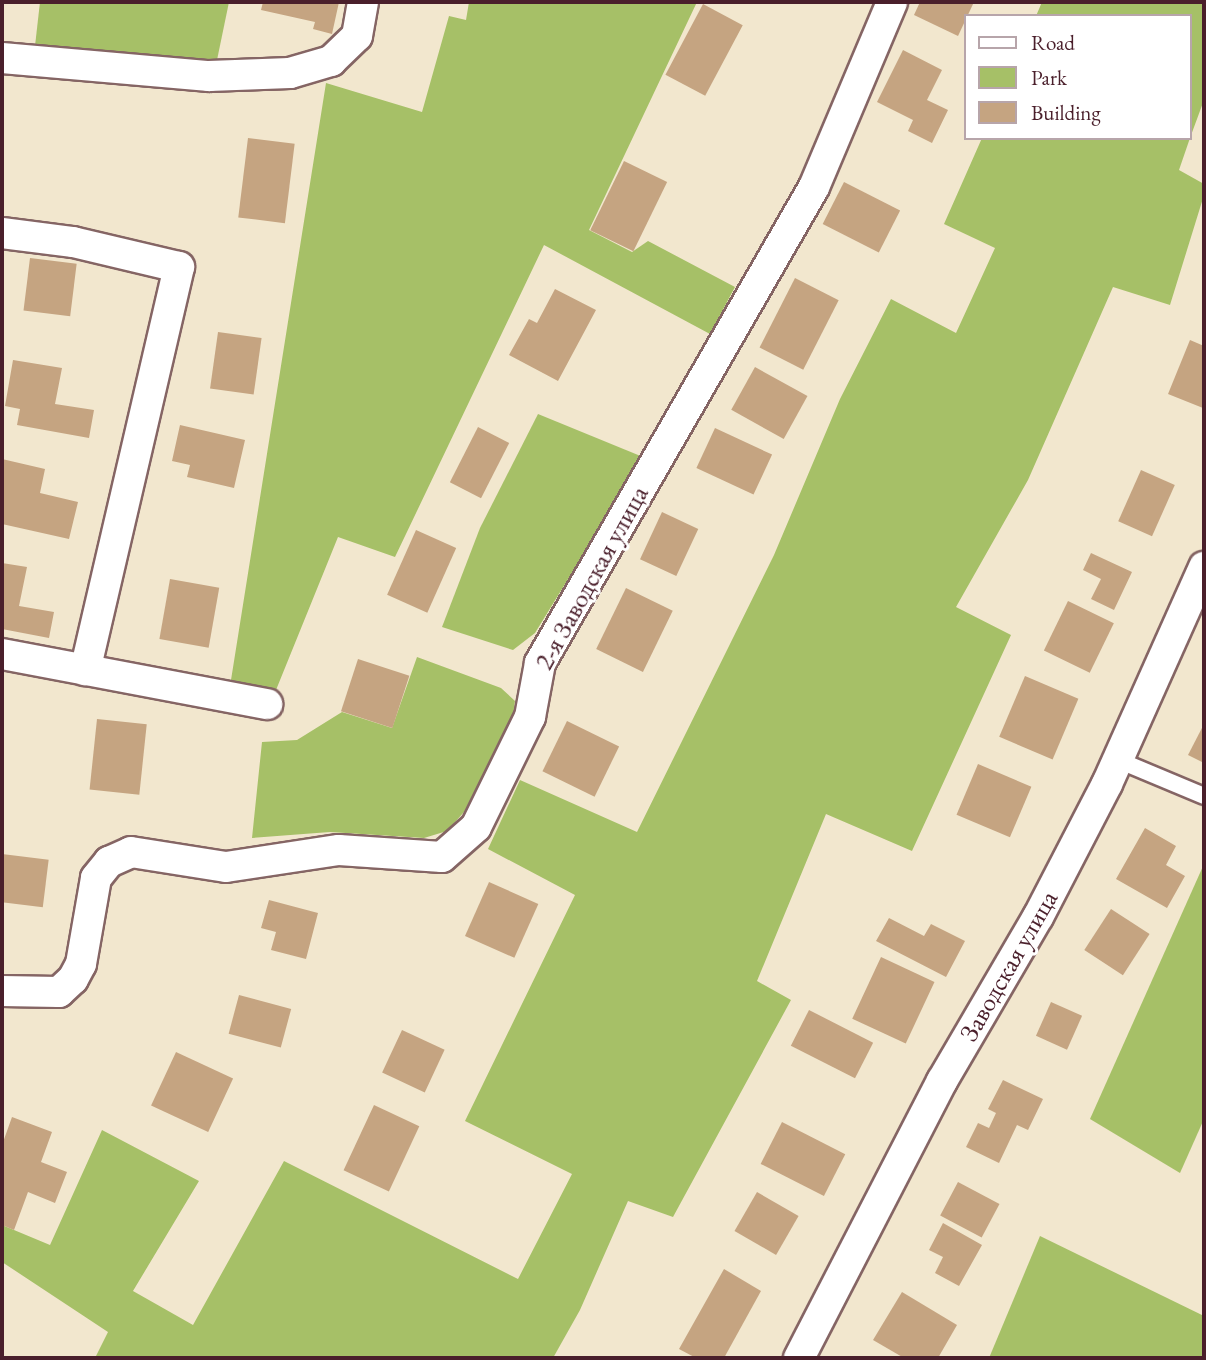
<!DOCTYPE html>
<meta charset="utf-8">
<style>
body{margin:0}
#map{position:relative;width:1206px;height:1360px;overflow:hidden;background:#f2e7ce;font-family:"EB Garamond",serif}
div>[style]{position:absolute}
.green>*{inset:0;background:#a6c067}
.building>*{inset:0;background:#c5a481;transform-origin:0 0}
.roads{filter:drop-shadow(2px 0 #856564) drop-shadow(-2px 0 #856564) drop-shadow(0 2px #856564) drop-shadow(0 -2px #856564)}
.service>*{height:16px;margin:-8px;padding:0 8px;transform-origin:8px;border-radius:8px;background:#fff}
.minor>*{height:30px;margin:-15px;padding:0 15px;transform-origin:15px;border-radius:15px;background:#fff}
span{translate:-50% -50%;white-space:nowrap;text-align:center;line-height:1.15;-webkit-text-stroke:6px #fff;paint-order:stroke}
.street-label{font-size:26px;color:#4a1f2b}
.frame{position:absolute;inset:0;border:4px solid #4a1f2b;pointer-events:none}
.legend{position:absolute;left:964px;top:14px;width:228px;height:126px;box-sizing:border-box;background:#fff;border:2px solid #b7a5aa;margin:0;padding:9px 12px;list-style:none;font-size:21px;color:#4a1f2b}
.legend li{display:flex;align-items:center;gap:14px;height:35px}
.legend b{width:35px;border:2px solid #b7a5aa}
</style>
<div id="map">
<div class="green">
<i style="clip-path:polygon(40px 2px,229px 2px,217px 60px,35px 46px)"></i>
<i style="clip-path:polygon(469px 2px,697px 2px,589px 230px,632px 252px,648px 241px,735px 287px,710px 334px,544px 245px,395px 557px,338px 537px,276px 690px,231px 680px,326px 83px,422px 112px,449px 16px,466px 20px)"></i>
<i style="clip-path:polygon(1042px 2px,1204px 2px,1204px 100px,1190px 138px,1190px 16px,1036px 16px)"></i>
<i style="clip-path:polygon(982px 138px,1190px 138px,1179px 170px,1204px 184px,1204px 195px,1170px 305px,1113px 287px,1028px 480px,956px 607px,1011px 635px,912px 851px,826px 814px,757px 981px,791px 1000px,673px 1217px,628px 1201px,580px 1310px,553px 1358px,95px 1358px,108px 1332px,2px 1262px,2px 1225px,50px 1245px,102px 1130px,199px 1181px,133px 1291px,193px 1325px,284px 1161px,518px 1279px,572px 1174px,465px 1121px,575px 895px,488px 849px,520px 780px,637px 832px,774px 555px,840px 399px,891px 299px,956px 333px,995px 248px,944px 224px)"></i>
<i style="clip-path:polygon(538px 414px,643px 457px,535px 633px,513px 650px,442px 627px,480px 528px)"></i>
<i style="clip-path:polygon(417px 657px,501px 688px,515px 701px,512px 724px,464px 812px,447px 831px,424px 838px,330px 832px,252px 838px,262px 742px,297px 740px,342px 712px,392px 728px)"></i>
<i style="clip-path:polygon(1204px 864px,1204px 1119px,1180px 1173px,1090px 1119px)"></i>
<i style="clip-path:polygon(1040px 1236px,1204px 1316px,1204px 1358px,989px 1358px)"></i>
</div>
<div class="building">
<i style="clip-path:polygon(263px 2px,339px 2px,332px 34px,313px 29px,315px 22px,261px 10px)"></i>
<i style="clip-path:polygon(920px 2px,974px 2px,958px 36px,914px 15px)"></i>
<i style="left:703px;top:4px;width:45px;height:80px;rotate:28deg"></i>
<i style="clip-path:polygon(903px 50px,942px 70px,927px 100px,948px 110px,932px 143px,908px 131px,913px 120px,877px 102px)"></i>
<i style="left:248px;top:138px;width:47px;height:80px;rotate:7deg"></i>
<i style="left:624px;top:161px;width:48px;height:77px;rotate:26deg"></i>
<i style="left:844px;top:182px;width:63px;height:47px;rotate:27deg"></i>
<i style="left:30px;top:258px;width:47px;height:53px;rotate:7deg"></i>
<i style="left:795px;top:278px;width:49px;height:78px;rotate:27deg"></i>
<i style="clip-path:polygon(555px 289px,596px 310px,558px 381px,509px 355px,529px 319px,537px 323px)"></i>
<i style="left:218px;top:332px;width:44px;height:57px;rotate:8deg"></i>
<i style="clip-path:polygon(1190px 340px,1204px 346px,1203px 408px,1168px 394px)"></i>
<i style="clip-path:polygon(13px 360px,62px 368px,55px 404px,94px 410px,89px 438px,17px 425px,20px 409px,5px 406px)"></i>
<i style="left:755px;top:367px;width:60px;height:49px;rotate:29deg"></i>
<i style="clip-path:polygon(180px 425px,245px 440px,234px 488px,187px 477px,190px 465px,172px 461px)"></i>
<i style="left:478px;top:427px;width:35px;height:62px;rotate:27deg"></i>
<i style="left:715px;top:428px;width:63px;height:44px;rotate:25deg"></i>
<i style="clip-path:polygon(2px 459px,45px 469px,40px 493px,78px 502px,69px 539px,2px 524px)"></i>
<i style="left:1141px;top:470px;width:37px;height:56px;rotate:24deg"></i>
<i style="left:662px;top:512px;width:40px;height:52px;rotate:25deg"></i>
<i style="left:416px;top:530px;width:44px;height:71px;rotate:24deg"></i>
<i style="clip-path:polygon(1091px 553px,1132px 572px,1114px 610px,1091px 599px,1101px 579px,1083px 570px)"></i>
<i style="clip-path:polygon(2px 563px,27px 567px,19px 606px,54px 612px,49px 638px,2px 629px)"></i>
<i style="left:170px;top:579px;width:50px;height:61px;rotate:10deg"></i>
<i style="left:626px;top:588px;width:52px;height:68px;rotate:26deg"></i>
<i style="left:1068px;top:601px;width:51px;height:55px;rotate:26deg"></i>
<i style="left:358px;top:659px;width:54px;height:55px;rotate:18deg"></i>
<i style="left:1025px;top:676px;width:58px;height:66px;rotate:23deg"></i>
<i style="left:97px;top:719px;width:50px;height:71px;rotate:6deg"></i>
<i style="left:567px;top:721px;width:58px;height:56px;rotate:26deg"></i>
<i style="clip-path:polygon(1204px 724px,1204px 763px,1188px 755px)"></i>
<i style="left:978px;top:764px;width:58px;height:55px;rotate:23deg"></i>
<i style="clip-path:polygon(1145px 828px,1176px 846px,1166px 865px,1185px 876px,1167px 908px,1116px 879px)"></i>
<i style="left:2px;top:854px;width:47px;height:48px;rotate:7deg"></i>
<i style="left:489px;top:882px;width:54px;height:59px;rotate:24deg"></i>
<i style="clip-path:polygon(269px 900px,318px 913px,306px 959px,271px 950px,276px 932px,261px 928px)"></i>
<i style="left:1111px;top:909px;width:46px;height:49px;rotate:33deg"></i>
<i style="clip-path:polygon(889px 918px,924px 936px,931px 924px,965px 941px,946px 977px,876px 941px)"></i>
<i style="left:881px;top:957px;width:59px;height:68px;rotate:25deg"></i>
<i style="left:239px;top:995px;width:54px;height:40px;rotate:15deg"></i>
<i style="left:1051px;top:1002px;width:34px;height:37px;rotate:24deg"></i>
<i style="left:809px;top:1010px;width:72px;height:40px;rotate:27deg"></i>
<i style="left:402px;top:1030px;width:47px;height:47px;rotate:25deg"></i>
<i style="left:176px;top:1052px;width:63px;height:59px;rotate:25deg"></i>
<i style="clip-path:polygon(1003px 1080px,1043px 1099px,1028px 1130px,1017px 1125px,999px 1163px,966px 1147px,978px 1123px,989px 1128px,996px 1113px,988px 1109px)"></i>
<i style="left:374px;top:1105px;width:50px;height:72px;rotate:25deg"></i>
<i style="clip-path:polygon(12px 1117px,52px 1132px,41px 1162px,67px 1172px,55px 1203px,28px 1192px,14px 1230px,2px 1225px,2px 1145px)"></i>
<i style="left:782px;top:1122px;width:71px;height:47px;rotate:27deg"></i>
<i style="left:958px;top:1182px;width:47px;height:38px;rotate:28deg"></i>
<i style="left:757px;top:1192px;width:48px;height:45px;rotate:30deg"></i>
<i style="clip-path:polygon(943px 1223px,982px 1245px,959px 1286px,935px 1273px,943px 1257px,929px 1250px)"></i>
<i style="clip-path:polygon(724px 1269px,761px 1291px,724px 1358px,696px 1358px,679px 1349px)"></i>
<i style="clip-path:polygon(902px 1292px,957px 1325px,938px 1358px,904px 1358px,873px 1340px)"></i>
</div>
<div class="roads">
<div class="service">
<i style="left:1118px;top:760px;width:93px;rotate:22.7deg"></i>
</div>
<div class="minor">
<i style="left:2px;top:58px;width:208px;rotate:5deg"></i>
<i style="left:209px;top:76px;width:81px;rotate:-2.1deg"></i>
<i style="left:290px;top:73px;width:43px;rotate:-16.3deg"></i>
<i style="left:331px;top:61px;width:36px;rotate:-44deg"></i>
<i style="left:357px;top:36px;width:35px;rotate:-80deg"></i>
<i style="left:2px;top:233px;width:72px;rotate:7.2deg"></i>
<i style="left:73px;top:242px;width:109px;rotate:13.3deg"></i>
<i style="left:179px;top:267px;width:414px;rotate:103.1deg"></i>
<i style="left:2px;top:654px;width:270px;rotate:10.7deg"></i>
<i style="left:2px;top:991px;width:57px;rotate:1deg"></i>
<i style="left:59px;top:992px;width:19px;rotate:-43deg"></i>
<i style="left:73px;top:979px;width:17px;rotate:-62deg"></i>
<i style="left:81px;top:964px;width:87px;rotate:-80.1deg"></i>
<i style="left:96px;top:878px;width:21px;rotate:-51deg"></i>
<i style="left:109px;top:862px;width:24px;rotate:-24deg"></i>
<i style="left:131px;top:852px;width:96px;rotate:9deg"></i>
<i style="left:226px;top:867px;width:114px;rotate:-8.6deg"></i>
<i style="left:339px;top:850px;width:103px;rotate:3.9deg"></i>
<i style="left:442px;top:857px;width:45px;rotate:-41.4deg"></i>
<i style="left:476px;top:827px;width:123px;rotate:-63.9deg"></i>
<i style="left:530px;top:717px;width:55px;rotate:-79.5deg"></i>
<i style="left:540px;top:663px;width:549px;rotate:-60.07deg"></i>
<i style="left:814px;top:187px;width:201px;rotate:-67.1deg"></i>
<i style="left:799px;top:1358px;width:312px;rotate:-62.7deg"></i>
<i style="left:942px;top:1081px;width:190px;rotate:-59.7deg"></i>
<i style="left:1038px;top:917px;width:150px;rotate:-62.6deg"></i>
<i style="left:1107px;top:784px;width:238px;rotate:-65.9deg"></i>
</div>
</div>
<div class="street-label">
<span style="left:592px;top:578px;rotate:-61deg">2-я Заводская улица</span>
<span style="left:1009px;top:966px;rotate:-60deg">Заводская улица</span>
</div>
<div class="frame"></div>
<ul class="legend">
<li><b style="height:9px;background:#fff"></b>Road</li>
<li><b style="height:19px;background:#a6c067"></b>Park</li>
<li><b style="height:19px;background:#c5a481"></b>Building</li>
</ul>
</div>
